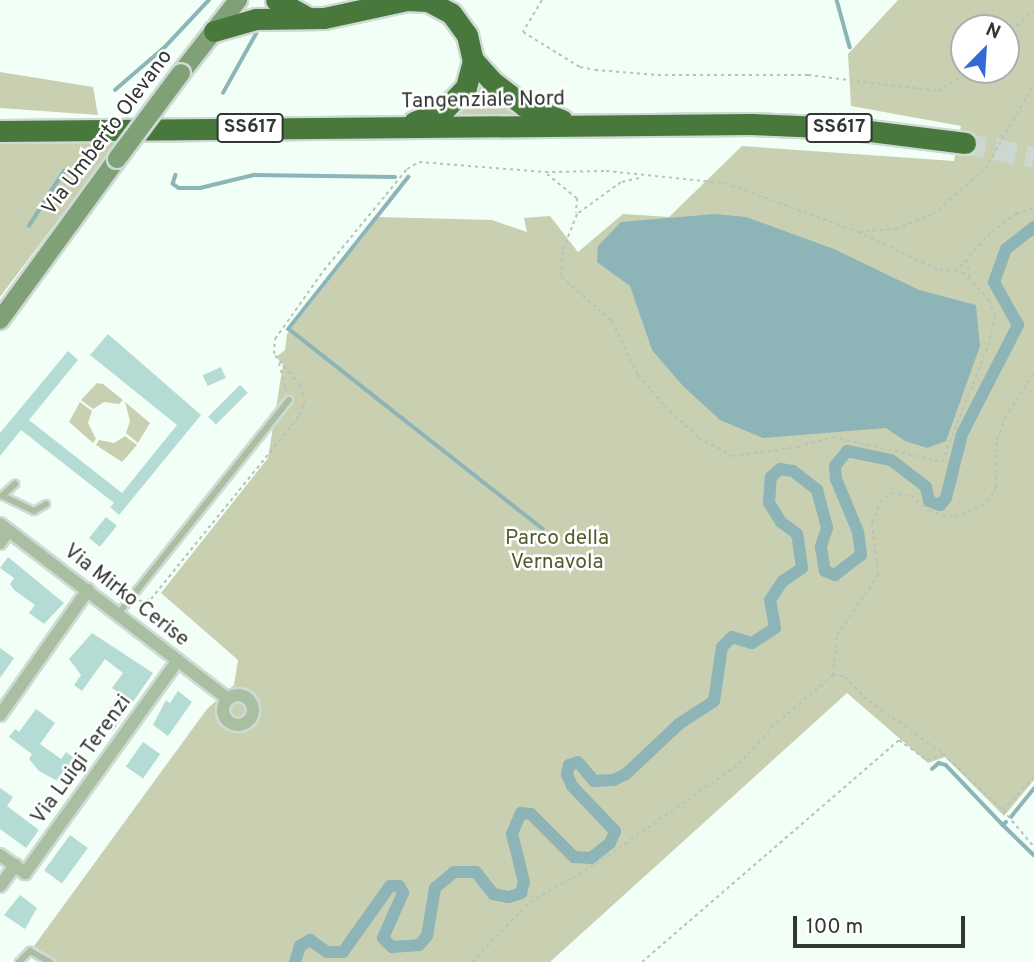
<!DOCTYPE html>
<style>
body{margin:0}
#map{position:relative;width:1034px;height:962px;overflow:hidden;background:#f1fff7;font-family:Overpass,sans-serif}
div>[style]{position:absolute}
.green>*{inset:0;background:#c9d0b1}
.water>*{inset:0;background:#8db4b7}
.stream>*{height:3.5px;margin:-1.75px;padding:0 1.75px;transform-origin:1.75px;border-radius:1.75px;background:#8db4b7}
.canal>*{height:12px;margin:-6px;padding:0 6px;transform-origin:6px;border-radius:6px;background:#8db4b7}
.building>*{inset:0;background:#b5dcd4;transform-origin:0 0}
.highway-tunnel>*{height:21px;margin-top:-10.5px;transform-origin:0;background:repeating-linear-gradient(90deg,#cbd7d0 0 21px,transparent 0 31px)}
.path>*{height:2px;margin-top:-1px;transform-origin:0;background:repeating-linear-gradient(90deg,#b7c3bc 0 3.5px,transparent 0 7px)}
.roads{filter:drop-shadow(2px 0 #cedbd4) drop-shadow(-2px 0 #cedbd4) drop-shadow(0 2px #cedbd4) drop-shadow(0 -2px #cedbd4)}
.lane>*{height:6px;margin:-3px;padding:0 3px;transform-origin:3px;border-radius:3px;background:#a8bfa2}
.street>*{height:12px;margin:-6px;padding:0 6px;transform-origin:6px;border-radius:6px;background:#a8bfa2}
.street>.ring{margin:-6px;padding:0;box-sizing:content-box;background:none;border:12px solid #a8bfa2;border-radius:50%}
.secondary>*{height:18px;margin:-9px;padding:0 9px;transform-origin:9px;border-radius:9px;background:#80a177}
.highway>*{height:21px;margin:-10.5px;padding:0 10.5px;transform-origin:10.5px;border-radius:10.5px;background:#49783c}
.bridges{filter:drop-shadow(2px 0 #cedbd4) drop-shadow(-2px 0 #cedbd4) drop-shadow(0 2px #cedbd4) drop-shadow(0 -2px #cedbd4)}
.secondary-bridge>*{height:18px;margin:-9px;padding:0 9px;transform-origin:9px;border-radius:9px;background:#80a177}
span{translate:-50% -50%;white-space:nowrap;text-align:center;line-height:1.15;-webkit-text-stroke:5px #fff;paint-order:stroke}
.shield-label span{padding:2px 5px;background:#fff;border:2px solid;border-radius:5px;-webkit-text-stroke-width:0}
.shield-label{font-size:19px;color:#313733;font-weight:700}
.street-label{font-size:21px;color:#313733}
.park-label{font-size:21px;color:#535c2b}
.north{position:absolute;left:950px;top:14px;width:70px;height:70px;box-sizing:border-box;background:#fff;border:2px solid #adafad;border-radius:50%;rotate:24deg;font-size:19px;font-weight:700;line-height:28px;text-align:center;color:#313733}
.north::after{content:'';display:block;margin:auto;width:24px;height:32px;background:#3469d8;clip-path:polygon(50% 0,100% 100%,50% 72%,0 100%)}
.scale{position:absolute;left:793px;top:916px;width:172px;height:32px;box-sizing:border-box;border:4px solid #313733;border-top:0;padding-left:9px;font-size:21px;line-height:24px;white-space:nowrap;color:#313733;-webkit-text-stroke:5px #fff;paint-order:stroke}
</style>
<div id="map">
<div class="green">
<i style="clip-path:polygon(evenodd,898px 0,1034px 0,1034px 780px,1004px 816px,945px 757px,928px 763px,847px 693px,550px 962px,56px 962px,34px 946px,207px 709px,234px 685px,238px 660px,161px 593px,268px 458px,283px 364px,276px 357px,285px 350px,287px 334px,379px 217px,492px 220px,527px 232px,524px 218px,550px 216px,578px 252px,623px 214px,669px 217px,742px 146px,954px 161px,961px 126px,851px 106px,848px 54px,898px 0,964px 28px,1006px 28px,1006px 70px,964px 70px,964px 28px)"></i>
<i style="clip-path:polygon(0 72px,93px 87px,98px 115px,0 108px)"></i>
<i style="clip-path:polygon(474px 76px,524px 116px,449px 118px)"></i>
<i style="clip-path:polygon(22px 142px,117px 142px,0 297px,0 144px)"></i>
<i style="clip-path:polygon(97px 383px,103px 384px,123px 400px,119px 404px,104px 402px,93px 409px,81px 400px)"></i>
<i style="clip-path:polygon(80px 402px,92px 411px,88px 423px,96px 439px,93px 443px,69px 422px)"></i>
<i style="clip-path:polygon(125px 402px,150px 423px,138px 443px,126px 433px,130px 421px)"></i>
<i style="clip-path:polygon(125px 436px,137px 445px,122px 462px,96px 445px,99px 440px,114px 443px)"></i>
</div>
<div class="water">
<i style="clip-path:polygon(715px 214px,746px 217px,834px 249px,919px 290px,976px 305px,980px 346px,946px 441px,927px 448px,905px 441px,886px 428px,763px 438px,720px 420px,683px 386px,652px 350px,630px 286px,597px 262px,598px 246px,621px 222px)"></i>
</div>
<div class="stream">
<i style="left:837px;top:0;width:49px;rotate:74.5deg"></i>
<i style="left:115px;top:90px;width:66px;rotate:-40.7deg"></i>
<i style="left:165px;top:47px;width:64px;rotate:-46.9deg"></i>
<i style="left:223px;top:93px;width:68px;rotate:-60.8deg"></i>
<i style="left:176px;top:175px;width:9px;rotate:108deg"></i>
<i style="left:173px;top:184px;width:7px;rotate:34deg"></i>
<i style="left:179px;top:188px;width:21px"></i>
<i style="left:200px;top:188px;width:56px;rotate:-13.5deg"></i>
<i style="left:254px;top:175px;width:141px;rotate:0.8deg"></i>
<i style="left:409px;top:177px;width:194px;rotate:128.3deg"></i>
<i style="left:289px;top:329px;width:323px;rotate:38.2deg"></i>
<i style="left:29px;top:226px;width:65px;rotate:-57.5deg"></i>
<i style="left:932px;top:769px;width:9px;rotate:-41deg"></i>
<i style="left:939px;top:763px;width:7px;rotate:16deg"></i>
<i style="left:946px;top:765px;width:83px;rotate:46.5deg"></i>
<i style="left:1003px;top:825px;width:4px;rotate:-45deg"></i>
<i style="left:1011px;top:817px;width:36px;rotate:-51deg"></i>
<i style="left:1003px;top:825px;width:43px;rotate:44.1deg"></i>
</div>
<div class="canal">
<i style="left:295px;top:962px;width:17px;rotate:-73deg"></i>
<i style="left:300px;top:946px;width:12px;rotate:-31deg"></i>
<i style="left:310px;top:940px;width:21px;rotate:35deg"></i>
<i style="left:327px;top:952px;width:16px"></i>
<i style="left:343px;top:952px;width:81px;rotate:-54.5deg"></i>
<i style="left:390px;top:886px;width:9px"></i>
<i style="left:399px;top:886px;width:8px;rotate:60deg"></i>
<i style="left:403px;top:893px;width:49px;rotate:114deg"></i>
<i style="left:383px;top:938px;width:13px;rotate:45deg"></i>
<i style="left:392px;top:947px;width:27px;rotate:-4deg"></i>
<i style="left:419px;top:945px;width:12px;rotate:-48deg"></i>
<i style="left:427px;top:936px;width:49px;rotate:-80.5deg"></i>
<i style="left:435px;top:888px;width:25px;rotate:-40deg"></i>
<i style="left:454px;top:872px;width:22px"></i>
<i style="left:476px;top:872px;width:28px;rotate:52deg"></i>
<i style="left:493px;top:894px;width:16px;rotate:11deg"></i>
<i style="left:509px;top:897px;width:13px;rotate:-18deg"></i>
<i style="left:521px;top:893px;width:11px;rotate:-75deg"></i>
<i style="left:524px;top:882px;width:49px;rotate:-104deg"></i>
<i style="left:512px;top:834px;width:23px;rotate:-67deg"></i>
<i style="left:521px;top:813px;width:10px;rotate:6deg"></i>
<i style="left:531px;top:814px;width:61px;rotate:45deg"></i>
<i style="left:574px;top:857px;width:17px;rotate:3deg"></i>
<i style="left:591px;top:858px;width:24px;rotate:-38deg"></i>
<i style="left:610px;top:843px;width:13px;rotate:-67deg"></i>
<i style="left:615px;top:831px;width:62px;rotate:-133.7deg"></i>
<i style="left:572px;top:786px;width:13px;rotate:-113deg"></i>
<i style="left:567px;top:774px;width:9px;rotate:-77deg"></i>
<i style="left:569px;top:765px;width:9px;rotate:-18deg"></i>
<i style="left:578px;top:762px;width:25px;rotate:50deg"></i>
<i style="left:594px;top:781px;width:20px;rotate:-3deg"></i>
<i style="left:614px;top:780px;width:13px;rotate:-27deg"></i>
<i style="left:626px;top:774px;width:73px;rotate:-43.3deg"></i>
<i style="left:679px;top:724px;width:42px;rotate:-33.3deg"></i>
<i style="left:714px;top:701px;width:55px;rotate:-81.6deg"></i>
<i style="left:722px;top:647px;width:14px;rotate:-45deg"></i>
<i style="left:732px;top:637px;width:21px;rotate:17deg"></i>
<i style="left:752px;top:643px;width:27px;rotate:-33deg"></i>
<i style="left:775px;top:628px;width:28px;rotate:-100deg"></i>
<i style="left:770px;top:600px;width:23px;rotate:-56deg"></i>
<i style="left:783px;top:581px;width:23px;rotate:-34deg"></i>
<i style="left:802px;top:568px;width:34px;rotate:-98deg"></i>
<i style="left:797px;top:534px;width:20px;rotate:-143deg"></i>
<i style="left:781px;top:522px;width:22px;rotate:-122deg"></i>
<i style="left:769px;top:503px;width:26px;rotate:-86deg"></i>
<i style="left:771px;top:477px;width:12px;rotate:-42deg"></i>
<i style="left:780px;top:469px;width:13px;rotate:9deg"></i>
<i style="left:793px;top:471px;width:31px;rotate:38deg"></i>
<i style="left:817px;top:490px;width:39px;rotate:75deg"></i>
<i style="left:827px;top:528px;width:20px;rotate:108deg"></i>
<i style="left:821px;top:547px;width:24px;rotate:81deg"></i>
<i style="left:825px;top:571px;width:11px;rotate:22deg"></i>
<i style="left:835px;top:575px;width:33px;rotate:-38deg"></i>
<i style="left:861px;top:555px;width:23px;rotate:-97deg"></i>
<i style="left:858px;top:532px;width:57px;rotate:-112.5deg"></i>
<i style="left:836px;top:479px;width:13px;rotate:-94deg"></i>
<i style="left:835px;top:466px;width:19px;rotate:-51deg"></i>
<i style="left:847px;top:451px;width:45px;rotate:11.6deg"></i>
<i style="left:891px;top:460px;width:44px;rotate:37.6deg"></i>
<i style="left:926px;top:487px;width:14px;rotate:78deg"></i>
<i style="left:929px;top:501px;width:12px;rotate:20deg"></i>
<i style="left:940px;top:505px;width:9px;rotate:-49deg"></i>
<i style="left:946px;top:498px;width:66px;rotate:-76deg"></i>
<i style="left:962px;top:434px;width:123px;rotate:-62.8deg"></i>
<i style="left:1018px;top:325px;width:49px;rotate:-119.2deg"></i>
<i style="left:994px;top:282px;width:35px;rotate:-70deg"></i>
<i style="left:1006px;top:249px;width:36px;rotate:-38deg"></i>
</div>
<div class="building">
<i style="clip-path:polygon(108px 334px,201px 415px,119px 515px,110px 507px,114px 503px,21px 430px,0 456px,0 433px,68px 351px,78px 360px,29px 420px,122px 493px,177px 425px,90px 355px)"></i>
<i style="left:221px;top:367px;width:12px;height:20px;rotate:66deg"></i>
<i style="left:240px;top:385px;width:11px;height:45px;rotate:45deg"></i>
<i style="left:106px;top:517px;width:14px;height:27px;rotate:39deg"></i>
<i style="clip-path:polygon(8px 557px,64px 603px,44px 624px,29px 613px,35px 605px,14px 590px,10px 584px,14px 578px,0 568px)"></i>
<i style="clip-path:polygon(92px 633px,153px 673px,113px 731px,101px 722px,119px 693px,112px 688px,123px 673px,105px 659px,82px 691px,74px 685px,81px 675px,69px 659px)"></i>
<i style="clip-path:polygon(0 648px,14px 658px,0 678px)"></i>
<i style="clip-path:polygon(178px 691px,192px 702px,168px 736px,153px 725px,166px 700px,170px 703px)"></i>
<i style="clip-path:polygon(36px 709px,55px 723px,40px 744px,61px 759px,66px 752px,78px 761px,61px 783px,39px 771px,29px 759px,32px 754px,9px 737px,15px 729px,19px 732px)"></i>
<i style="left:143px;top:742px;width:21px;height:30px;rotate:35deg"></i>
<i style="clip-path:polygon(0 788px,13px 797px,7px 806px,39px 830px,26px 848px,0 829px)"></i>
<i style="left:70px;top:835px;width:22px;height:44px;rotate:36deg"></i>
<i style="clip-path:polygon(20px 895px,37px 908px,25px 929px,4px 915px)"></i>
</div>
<div class="highway-tunnel">
<i style="left:965px;top:143px;width:70px;rotate:11.5deg"></i>
</div>
<div class="path">
<i style="left:542px;top:0;width:37px;rotate:121deg"></i>
<i style="left:523px;top:32px;width:67px;rotate:31.6deg"></i>
<i style="left:580px;top:67px;width:15px;rotate:11deg"></i>
<i style="left:595px;top:70px;width:63px;rotate:4.5deg"></i>
<i style="left:658px;top:75px;width:150px"></i>
<i style="left:808px;top:75px;width:131px;rotate:7deg"></i>
<i style="left:938px;top:91px;width:39px;rotate:-32deg"></i>
<i style="left:1006px;top:35px;width:37px;rotate:-41deg"></i>
<i style="left:547px;top:174px;width:38px;rotate:39deg"></i>
<i style="left:577px;top:198px;width:15px;rotate:94deg"></i>
<i style="left:639px;top:178px;width:18px;rotate:167deg"></i>
<i style="left:621px;top:182px;width:54px;rotate:144deg"></i>
<i style="left:577px;top:214px;width:41px;rotate:111.5deg"></i>
<i style="left:562px;top:252px;width:25px;rotate:92deg"></i>
<i style="left:561px;top:277px;width:67px;rotate:40.8deg"></i>
<i style="left:612px;top:321px;width:60px;rotate:64.3deg"></i>
<i style="left:638px;top:375px;width:41px;rotate:48.9deg"></i>
<i style="left:665px;top:406px;width:47px;rotate:43.3deg"></i>
<i style="left:699px;top:438px;width:38px;rotate:28deg"></i>
<i style="left:733px;top:456px;width:66px;rotate:-7.9deg"></i>
<i style="left:798px;top:447px;width:36px;rotate:-16deg"></i>
<i style="left:833px;top:437px;width:112px;rotate:12.9deg"></i>
<i style="left:942px;top:462px;width:125px;rotate:-68.4deg"></i>
<i style="left:988px;top:346px;width:31px;rotate:-77deg"></i>
<i style="left:995px;top:316px;width:17px;rotate:-111deg"></i>
<i style="left:989px;top:300px;width:37px;rotate:-133deg"></i>
<i style="left:964px;top:273px;width:27px;rotate:-172deg"></i>
<i style="left:937px;top:269px;width:85px;rotate:-154.9deg"></i>
<i style="left:967px;top:260px;width:18px;rotate:81deg"></i>
<i style="left:955px;top:272px;width:54px;rotate:-48deg"></i>
<i style="left:991px;top:232px;width:31px;rotate:-36deg"></i>
<i style="left:1016px;top:214px;width:19px;rotate:-18deg"></i>
<i style="left:279px;top:363px;width:29px;rotate:76deg"></i>
<i style="left:139px;top:601px;width:12px;rotate:-9deg"></i>
<i style="left:151px;top:599px;width:237px;rotate:-51deg"></i>
<i style="left:300px;top:415px;width:14px;rotate:-69deg"></i>
<i style="left:305px;top:402px;width:18px;rotate:-106deg"></i>
<i style="left:300px;top:385px;width:40px;rotate:-130deg"></i>
<i style="left:274px;top:354px;width:15px;rotate:-86deg"></i>
<i style="left:275px;top:339px;width:85px;rotate:-54.6deg"></i>
<i style="left:324px;top:270px;width:131px;rotate:-50.6deg"></i>
<i style="left:407px;top:169px;width:14px;rotate:-30deg"></i>
<i style="left:419px;top:162px;width:126px;rotate:4.5deg"></i>
<i style="left:545px;top:172px;width:61px;rotate:-0.9deg"></i>
<i style="left:606px;top:171px;width:120px;rotate:5.8deg"></i>
<i style="left:725px;top:183px;width:143px;rotate:20.1deg"></i>
<i style="left:859px;top:232px;width:37px;rotate:-5deg"></i>
<i style="left:896px;top:229px;width:40px;rotate:-22deg"></i>
<i style="left:933px;top:214px;width:69px;rotate:-40.9deg"></i>
<i style="left:985px;top:169px;width:98px;rotate:-60deg"></i>
<i style="left:833px;top:675px;width:12px;rotate:9deg"></i>
<i style="left:845px;top:677px;width:28px;rotate:46deg"></i>
<i style="left:864px;top:697px;width:96px;rotate:35.7deg"></i>
<i style="left:1003px;top:810px;width:48px;rotate:50deg"></i>
<i style="left:472px;top:962px;width:83px;rotate:-46deg"></i>
<i style="left:530px;top:902px;width:76px;rotate:-29.9deg"></i>
<i style="left:596px;top:864px;width:174px;rotate:-35deg"></i>
<i style="left:739px;top:764px;width:50px;rotate:-48.3deg"></i>
<i style="left:772px;top:727px;width:80px;rotate:-40.4deg"></i>
<i style="left:833px;top:675px;width:40px;rotate:-84.3deg"></i>
<i style="left:837px;top:635px;width:73px;rotate:-55.7deg"></i>
<i style="left:878px;top:575px;width:52px;rotate:-96.6deg"></i>
<i style="left:872px;top:523px;width:22px;rotate:-69deg"></i>
<i style="left:880px;top:502px;width:14px;rotate:-39deg"></i>
<i style="left:891px;top:493px;width:20px;rotate:9deg"></i>
<i style="left:911px;top:496px;width:23px;rotate:40deg"></i>
<i style="left:929px;top:511px;width:27px;rotate:13deg"></i>
<i style="left:955px;top:517px;width:36px;rotate:-24deg"></i>
<i style="left:988px;top:502px;width:17px;rotate:-62deg"></i>
<i style="left:996px;top:487px;width:47px;rotate:-88.8deg"></i>
<i style="left:997px;top:440px;width:23px;rotate:-70deg"></i>
<i style="left:1005px;top:418px;width:54px;rotate:-57.2deg"></i>
<i style="left:642px;top:962px;width:340px;rotate:-40.8deg"></i>
<i style="left:899px;top:740px;width:34px;rotate:36deg"></i>
<i style="left:927px;top:760px;width:17px;rotate:-21deg"></i>
<i style="left:943px;top:754px;width:82px;rotate:43deg"></i>
<i style="left:1003px;top:810px;width:45px;rotate:-46.8deg"></i>
</div>
<div class="roads">
<div class="lane">
<i style="left:2px;top:496px;width:18px;rotate:-43deg"></i>
<i style="left:3px;top:496px;width:34px;rotate:26deg"></i>
<i style="left:34px;top:511px;width:14px;rotate:-30deg"></i>
<i style="left:118px;top:614px;width:274px;rotate:-51.4deg"></i>
<i style="left:19px;top:962px;width:16px;rotate:-45deg"></i>
<i style="left:30px;top:951px;width:23px;rotate:29deg"></i>
</div>
<div class="street">
<i style="left:0;top:524px;width:287px;rotate:37.5deg"></i>
<i style="left:0;top:543px;width:14px;rotate:-56deg"></i>
<i class="ring" style="left:223px;top:695px;width:18px;height:18px"></i>
<i style="left:0;top:715px;width:153px;rotate:-54.9deg"></i>
<i style="left:0;top:855px;width:31px;rotate:36deg"></i>
<i style="left:25px;top:873px;width:262px;rotate:-54.3deg"></i>
<i style="left:0;top:886px;width:26px;rotate:-54deg"></i>
</div>
<div class="secondary">
<i style="left:181px;top:73px;width:93px;rotate:-52deg"></i>
<i style="left:0;top:320px;width:199px;rotate:-54deg"></i>
</div>
<div class="highway">
<i style="left:276px;top:0;width:35px;rotate:29deg"></i>
<i style="left:214px;top:31px;width:44px;rotate:-15.9deg"></i>
<i style="left:256px;top:19px;width:68px;rotate:-0.8deg"></i>
<i style="left:324px;top:18px;width:85px;rotate:-12.2deg"></i>
<i style="left:407px;top:0;width:21px;rotate:3deg"></i>
<i style="left:428px;top:1px;width:26px;rotate:28deg"></i>
<i style="left:451px;top:13px;width:27px;rotate:54deg"></i>
<i style="left:467px;top:35px;width:26px;rotate:77deg"></i>
<i style="left:473px;top:60px;width:31px;rotate:48deg"></i>
<i style="left:494px;top:83px;width:38px;rotate:37deg"></i>
<i style="left:524px;top:106px;width:40px;rotate:20.2deg"></i>
<i style="left:414px;top:122px;width:32px;rotate:-22deg"></i>
<i style="left:444px;top:110px;width:32px;rotate:-46deg"></i>
<i style="left:466px;top:87px;width:28px;rotate:-75deg"></i>
<i style="left:0;top:131px;width:751px;rotate:-0.53deg"></i>
<i style="left:751px;top:124px;width:94px;rotate:2.4deg"></i>
<i style="left:845px;top:128px;width:121px;rotate:7.1deg"></i>
</div>
</div>
<div class="bridges">
<div class="secondary-bridge">
<i style="left:117px;top:159px;width:107px;rotate:-53.3deg"></i>
</div>
</div>
<div class="shield-label">
<span style="left:250px;top:128px">SS617</span>
<span style="left:839px;top:128px">SS617</span>
</div>
<div class="street-label">
<span style="left:483px;top:101px;rotate:-1deg">Tangenziale Nord</span>
<span style="left:108px;top:133px;rotate:-53deg">Via Umberto Olevano</span>
<span style="left:126px;top:596px;rotate:38deg">Via Mirko Cerise</span>
<span style="left:82px;top:760px;rotate:-54deg">Via Luigi Terenzi</span>
</div>
<div class="park-label">
<span style="left:557px;top:551px">Parco della<br>Vernavola</span>
</div>
<div class="north">N</div>
<div class="scale">100 m</div>
</div>
